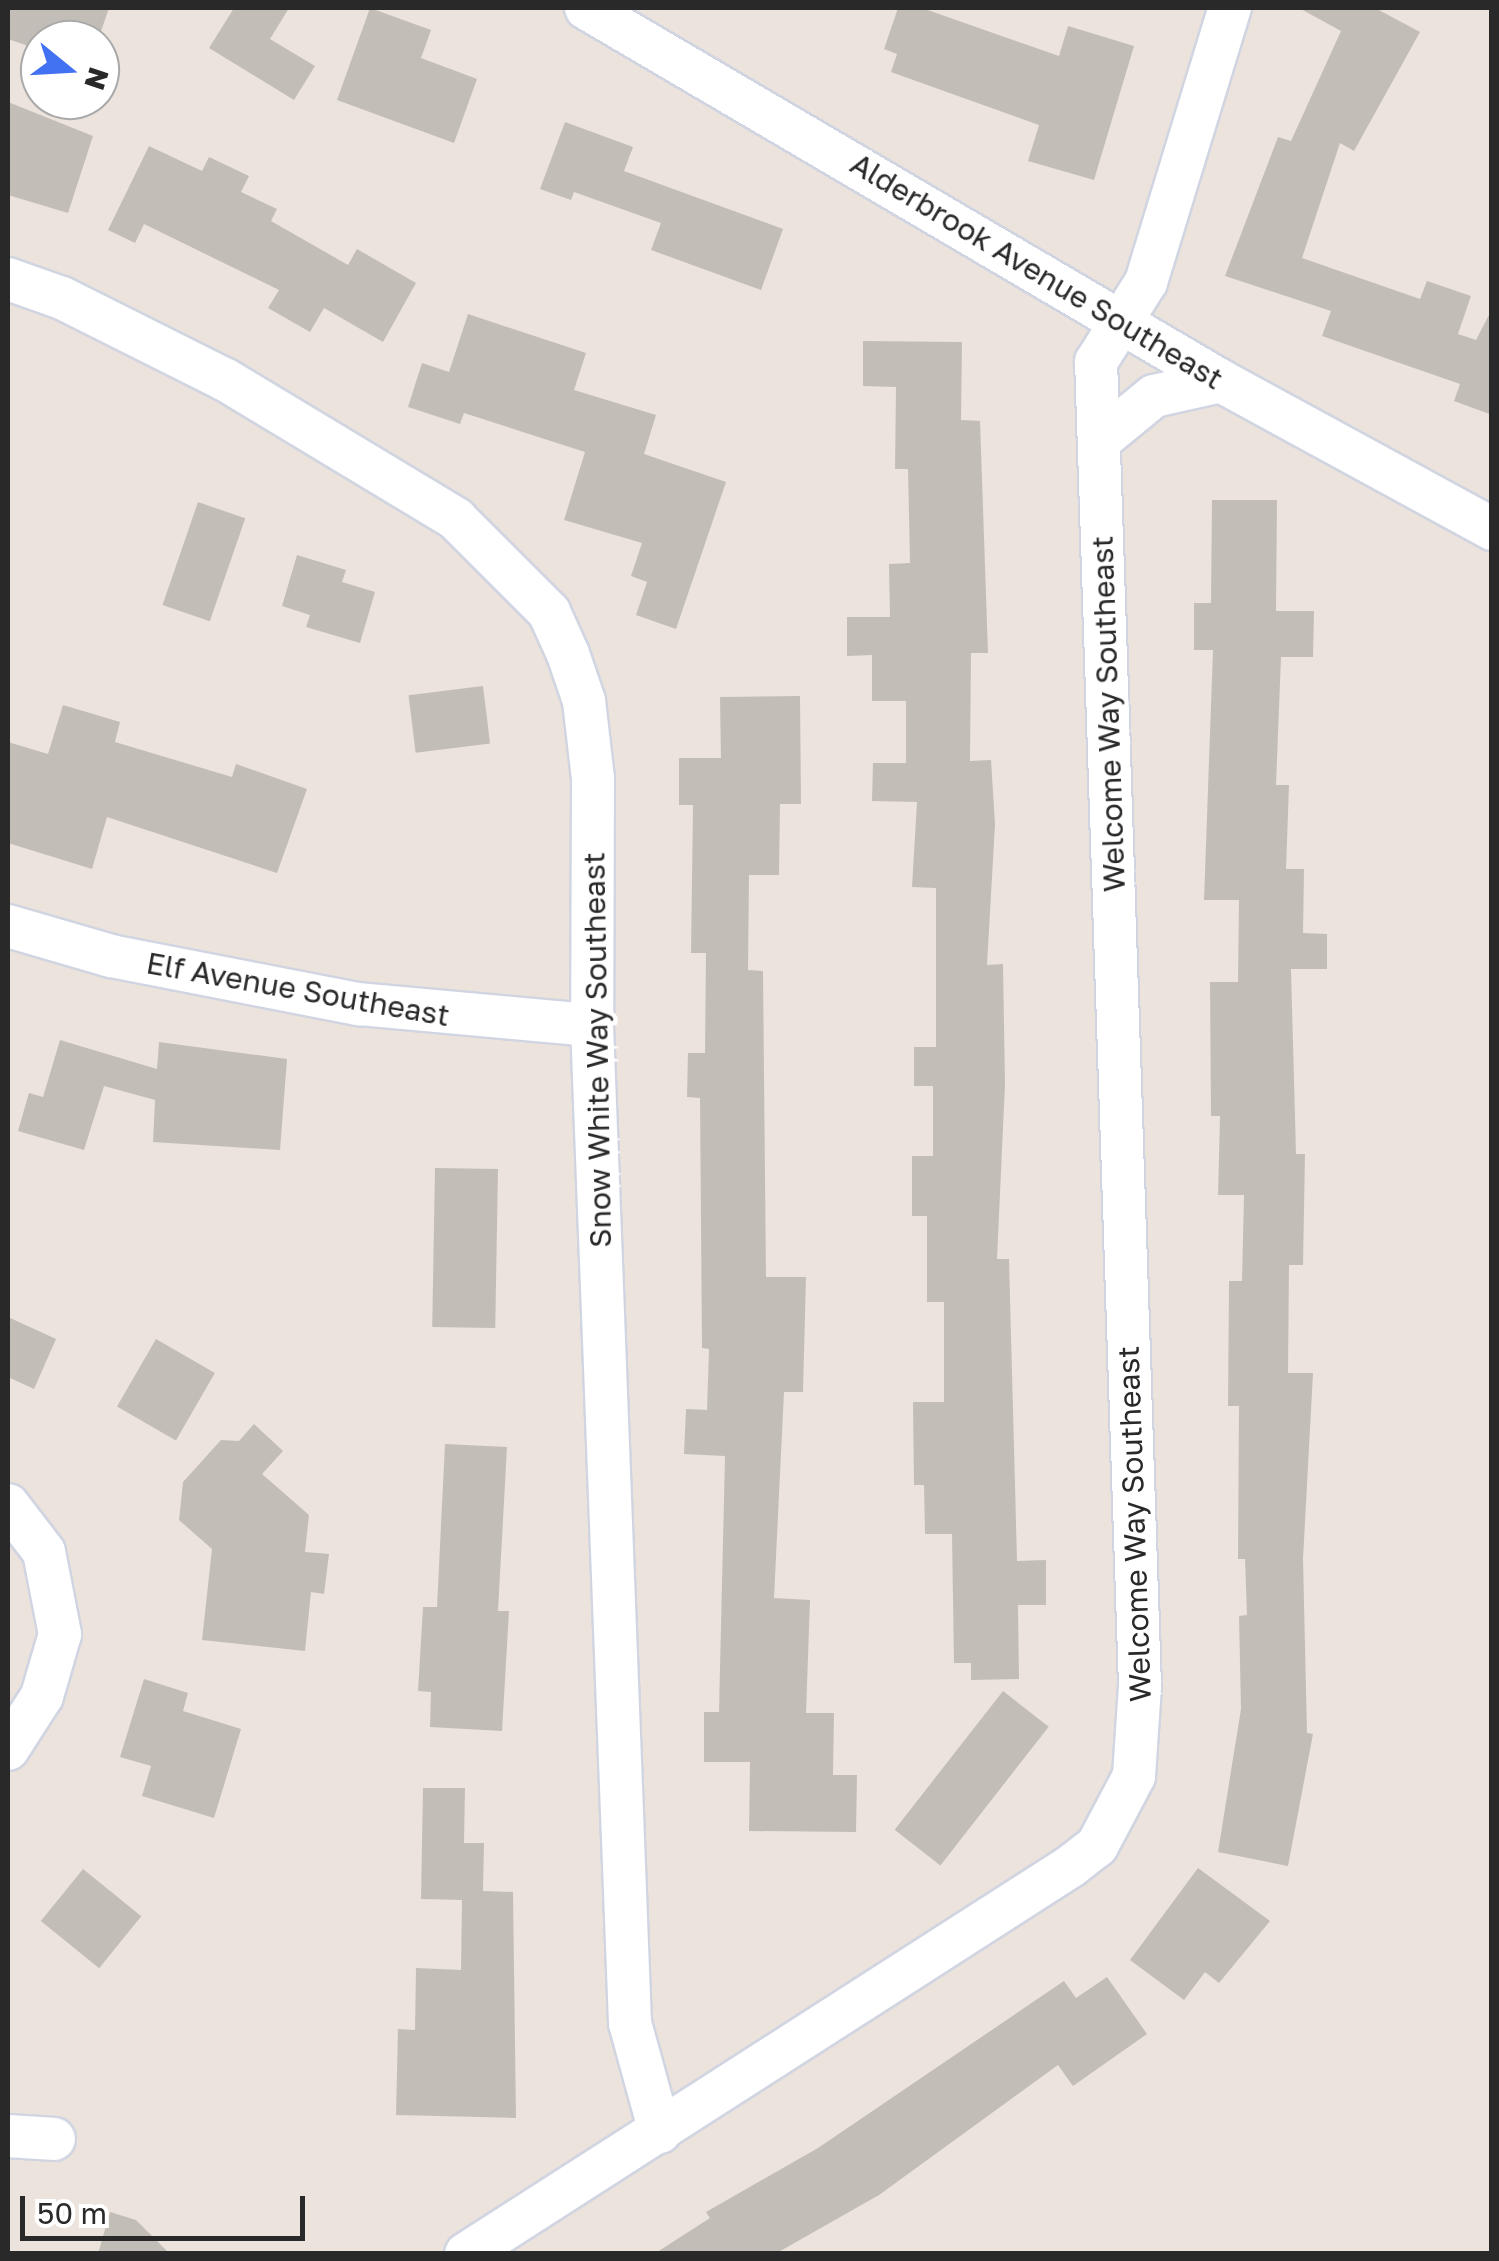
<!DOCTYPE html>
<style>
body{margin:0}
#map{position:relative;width:1499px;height:2261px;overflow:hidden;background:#ebe3dc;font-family:"Golos Text",sans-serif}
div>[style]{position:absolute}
.building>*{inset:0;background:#c3bdb8;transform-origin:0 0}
.roads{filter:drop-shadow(2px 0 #d1d5e1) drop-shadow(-2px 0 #d1d5e1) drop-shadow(0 2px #d1d5e1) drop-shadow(0 -2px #d1d5e1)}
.minor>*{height:42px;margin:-21px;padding:0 21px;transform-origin:21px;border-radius:21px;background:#fff}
span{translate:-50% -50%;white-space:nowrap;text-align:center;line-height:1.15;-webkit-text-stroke:9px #fff;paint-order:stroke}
.street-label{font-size:30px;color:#292929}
.frame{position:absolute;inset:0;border:10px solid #292929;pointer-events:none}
.north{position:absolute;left:20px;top:20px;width:100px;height:100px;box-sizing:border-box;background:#fff;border:2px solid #a9a9a9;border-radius:50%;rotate:108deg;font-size:28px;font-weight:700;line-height:40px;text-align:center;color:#292929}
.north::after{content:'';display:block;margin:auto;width:35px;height:45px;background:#4271f1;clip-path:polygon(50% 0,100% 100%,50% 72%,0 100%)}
.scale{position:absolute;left:20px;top:2196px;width:285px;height:45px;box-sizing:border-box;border:5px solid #292929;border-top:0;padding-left:12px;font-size:30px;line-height:35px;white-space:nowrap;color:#292929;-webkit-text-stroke:8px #fff;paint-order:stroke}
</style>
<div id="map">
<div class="building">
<i style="clip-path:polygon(8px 8px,109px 8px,98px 40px,40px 40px,40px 50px,8px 39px)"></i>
<i style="clip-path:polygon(234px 8px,289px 8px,270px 39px,315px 66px,294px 100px,209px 48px)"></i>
<i style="clip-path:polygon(370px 8px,431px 30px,421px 58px,477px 79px,454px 143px,337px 100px)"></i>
<i style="clip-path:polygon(898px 8px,922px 8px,1059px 56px,1068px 26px,1134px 46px,1094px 180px,1028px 161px,1039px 125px,891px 72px,897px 54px,884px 49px)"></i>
<i style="clip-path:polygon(1299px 8px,1375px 8px,1420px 32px,1354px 151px,1340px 143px,1302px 258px,1420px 299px,1427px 281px,1471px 296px,1458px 334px,1476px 340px,1492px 309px,1492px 415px,1454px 401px,1460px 384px,1322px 336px,1331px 311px,1225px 276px,1278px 137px,1291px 141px,1341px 31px)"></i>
<i style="clip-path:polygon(8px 102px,93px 136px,68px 213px,8px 195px)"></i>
<i style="clip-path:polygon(565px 122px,633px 147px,624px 171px,783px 229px,761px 290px,651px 250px,661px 223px,574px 192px,571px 200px,540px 189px)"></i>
<i style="clip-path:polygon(149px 146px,202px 171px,209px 157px,249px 176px,241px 192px,277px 209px,271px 221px,348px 265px,357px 249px,416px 283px,383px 342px,324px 308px,310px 332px,268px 308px,279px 290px,144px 224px,135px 243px,108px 230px)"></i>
<i style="clip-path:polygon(468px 314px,586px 353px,574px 390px,656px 415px,644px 454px,726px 482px,676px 629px,636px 615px,647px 582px,631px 576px,642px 543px,564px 520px,585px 452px,464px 413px,460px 424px,408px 407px,422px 363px,449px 372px)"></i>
<i style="clip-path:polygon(863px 341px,962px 342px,961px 420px,980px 421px,988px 653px,971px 653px,970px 761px,991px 760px,995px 824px,987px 965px,1003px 964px,1005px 1084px,997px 1259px,1009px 1259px,1017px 1561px,1046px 1560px,1046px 1605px,1018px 1605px,1019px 1679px,971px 1680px,971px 1663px,954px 1663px,952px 1534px,925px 1534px,924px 1485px,914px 1485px,913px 1402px,944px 1402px,944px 1302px,927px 1302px,927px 1216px,912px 1216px,912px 1156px,933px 1156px,933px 1086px,914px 1086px,914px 1047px,936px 1047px,936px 888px,912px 887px,917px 802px,872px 801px,873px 763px,906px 763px,906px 701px,872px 701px,872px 655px,847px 656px,847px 617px,890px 617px,889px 564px,910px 563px,908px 469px,895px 469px,896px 387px,863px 386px)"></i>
<i style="clip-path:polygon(1212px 500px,1277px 500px,1276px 611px,1314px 611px,1313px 657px,1281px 657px,1276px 785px,1289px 785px,1286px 869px,1304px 869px,1303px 933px,1327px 934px,1327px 969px,1291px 969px,1296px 1154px,1305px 1154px,1303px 1265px,1289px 1265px,1288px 1373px,1313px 1373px,1303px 1559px,1307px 1733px,1313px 1734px,1288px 1866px,1218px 1852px,1241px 1709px,1239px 1616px,1247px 1615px,1245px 1559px,1238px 1559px,1239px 1406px,1228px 1406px,1229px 1281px,1242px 1281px,1244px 1195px,1218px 1195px,1220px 1116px,1211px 1116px,1210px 982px,1238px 982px,1239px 900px,1204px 900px,1213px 650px,1194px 650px,1194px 603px,1211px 603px)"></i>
<i style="left:198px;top:502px;width:50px;height:109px;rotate:19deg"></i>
<i style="clip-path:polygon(297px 555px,346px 570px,342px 582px,375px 592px,360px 643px,306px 627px,310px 615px,282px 606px)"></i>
<i style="left:483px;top:686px;width:58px;height:75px;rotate:83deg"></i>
<i style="clip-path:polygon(800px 696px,801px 804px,780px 804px,779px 875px,749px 875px,748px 970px,763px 971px,766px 1277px,806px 1277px,803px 1392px,784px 1392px,774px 1598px,810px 1600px,806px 1713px,834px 1713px,833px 1775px,857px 1775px,856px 1832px,749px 1831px,750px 1762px,704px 1762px,704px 1712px,719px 1712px,725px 1456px,684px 1454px,686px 1409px,707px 1410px,709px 1349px,702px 1348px,700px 1098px,687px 1097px,688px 1053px,705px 1053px,706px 953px,691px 953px,693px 805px,679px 805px,679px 758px,721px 758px,720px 697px)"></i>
<i style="clip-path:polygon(63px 705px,120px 722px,115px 742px,232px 777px,236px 764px,307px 789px,277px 873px,107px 817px,92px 869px,8px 843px,8px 742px,48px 754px)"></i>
<i style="clip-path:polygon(60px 1040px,157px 1069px,159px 1042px,287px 1059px,280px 1150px,153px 1142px,155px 1100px,104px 1086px,84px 1150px,18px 1131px,29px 1093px,43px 1097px)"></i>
<i style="left:435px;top:1168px;width:63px;height:159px;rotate:1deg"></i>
<i style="clip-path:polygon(8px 1317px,56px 1339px,34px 1389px,8px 1377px)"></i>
<i style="left:156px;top:1339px;width:68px;height:78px;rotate:30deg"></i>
<i style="clip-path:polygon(254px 1424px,283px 1451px,262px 1474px,309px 1515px,305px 1552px,329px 1554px,324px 1594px,311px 1592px,305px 1651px,202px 1640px,212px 1549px,179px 1520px,183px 1482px,221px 1440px,239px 1441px)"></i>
<i style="clip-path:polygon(445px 1444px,507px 1447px,498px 1611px,509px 1611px,502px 1731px,430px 1727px,431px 1692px,418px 1691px,423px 1607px,437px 1607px)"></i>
<i style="clip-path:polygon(144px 1679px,188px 1693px,183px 1711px,241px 1729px,214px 1818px,142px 1796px,151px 1766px,120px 1757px)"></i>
<i style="left:1003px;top:1691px;width:58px;height:176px;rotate:38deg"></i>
<i style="clip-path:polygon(423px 1788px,465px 1788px,464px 1843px,484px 1843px,483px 1891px,513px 1892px,516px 2118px,396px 2115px,398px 2029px,415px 2030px,416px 1968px,461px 1970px,462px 1900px,421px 1899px)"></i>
<i style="clip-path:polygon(1198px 1868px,1270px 1921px,1219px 1983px,1205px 1972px,1184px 2000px,1130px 1960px)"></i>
<i style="left:83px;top:1869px;width:75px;height:67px;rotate:39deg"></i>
<i style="clip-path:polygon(1107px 1977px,1147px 2034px,1073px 2086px,1058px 2065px,879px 2195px,775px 2254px,654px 2254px,710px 2218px,706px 2212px,818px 2148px,1064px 1981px,1076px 1998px)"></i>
<i style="clip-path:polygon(110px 2212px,136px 2220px,170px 2254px,98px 2254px)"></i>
</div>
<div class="roads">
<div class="minor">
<i style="left:586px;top:8px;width:736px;rotate:30.43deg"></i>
<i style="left:1221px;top:381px;width:309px;rotate:28.6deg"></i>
<i style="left:8px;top:279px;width:57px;rotate:19.4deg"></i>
<i style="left:62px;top:298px;width:183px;rotate:26.6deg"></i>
<i style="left:226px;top:380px;width:269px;rotate:31.1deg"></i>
<i style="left:456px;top:519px;width:132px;rotate:45deg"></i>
<i style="left:549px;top:612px;width:46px;rotate:65.7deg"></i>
<i style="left:568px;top:654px;width:50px;rotate:71.2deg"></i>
<i style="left:584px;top:701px;width:79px;rotate:83.4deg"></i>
<i style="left:593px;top:779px;width:246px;rotate:90.2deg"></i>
<i style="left:592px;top:1025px;width:999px;rotate:87.82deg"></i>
<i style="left:630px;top:2023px;width:113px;rotate:74.6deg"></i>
<i style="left:1099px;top:441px;width:71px;rotate:-39.3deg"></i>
<i style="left:1154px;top:396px;width:69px;rotate:-12.6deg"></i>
<i style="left:8px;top:926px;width:107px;rotate:16.2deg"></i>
<i style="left:111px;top:956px;width:253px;rotate:11deg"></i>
<i style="left:359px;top:1004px;width:234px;rotate:5.2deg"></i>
<i style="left:8px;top:1505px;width:59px;rotate:52.5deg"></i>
<i style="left:44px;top:1552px;width:84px;rotate:79deg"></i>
<i style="left:60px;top:1634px;width:65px;rotate:106.2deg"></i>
<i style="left:42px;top:1696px;width:63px;rotate:122.7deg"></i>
<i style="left:8px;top:2136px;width:46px;rotate:3.7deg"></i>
<i style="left:466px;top:2254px;width:719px;rotate:-32.67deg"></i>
<i style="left:1071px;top:1866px;width:33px;rotate:-38deg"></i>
<i style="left:1097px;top:1846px;width:79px;rotate:-62.1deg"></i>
<i style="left:1134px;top:1776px;width:90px;rotate:-86.2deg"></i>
<i style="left:1140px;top:1686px;width:1325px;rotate:-91.9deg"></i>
<i style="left:1096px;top:362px;width:94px;rotate:-58deg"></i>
<i style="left:1146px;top:282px;width:287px;rotate:-73deg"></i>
</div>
</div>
<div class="street-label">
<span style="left:1037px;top:271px;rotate:31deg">Alderbrook Avenue Southeast</span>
<span style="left:1108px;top:714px;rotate:-92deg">Welcome Way Southeast</span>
<span style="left:298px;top:989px;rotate:10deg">Elf Avenue Southeast</span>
<span style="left:597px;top:1050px;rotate:-91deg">Snow White Way Southeast</span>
<span style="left:1134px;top:1524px;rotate:-92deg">Welcome Way Southeast</span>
</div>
<div class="frame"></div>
<div class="north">N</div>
<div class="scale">50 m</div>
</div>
